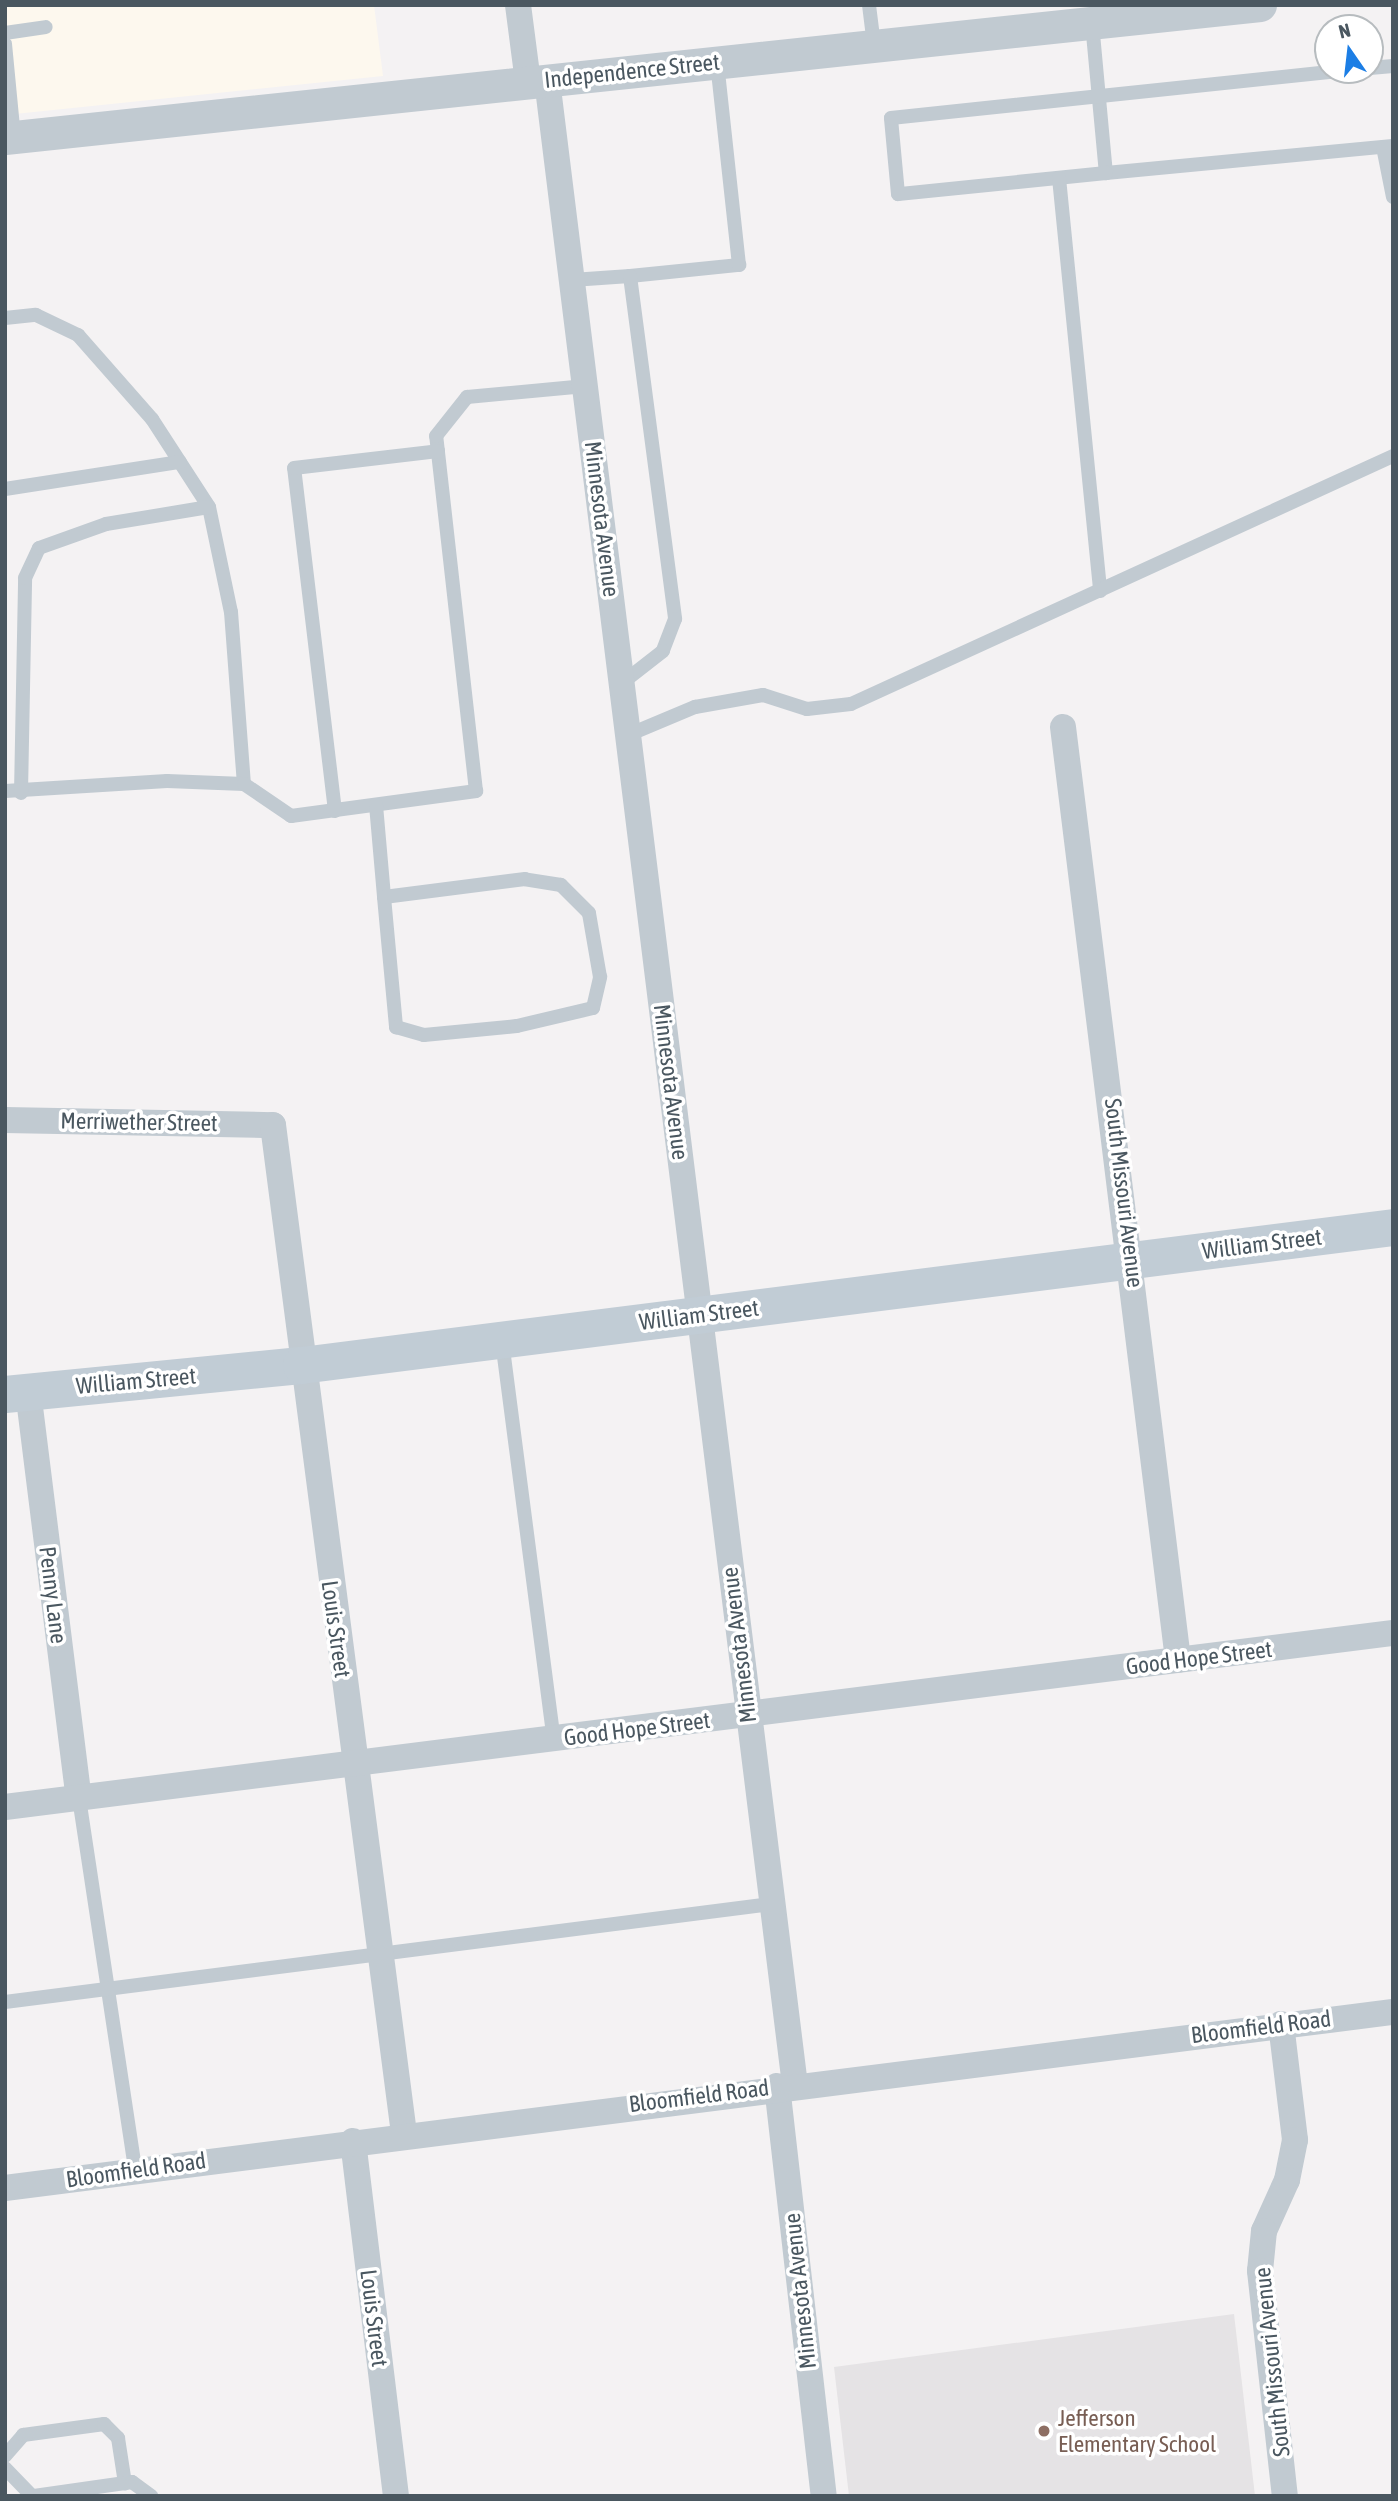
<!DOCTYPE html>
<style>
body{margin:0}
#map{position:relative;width:1398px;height:2501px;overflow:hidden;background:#f4f2f3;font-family:"Asap Condensed",sans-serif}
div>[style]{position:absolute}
.commercial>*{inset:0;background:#fdf8ee}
.education>*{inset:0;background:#e5e3e5}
.service>*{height:14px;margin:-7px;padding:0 7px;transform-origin:7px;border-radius:7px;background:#c1cad1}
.minor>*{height:26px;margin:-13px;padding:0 13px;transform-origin:13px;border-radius:13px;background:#c1cad1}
.tertiary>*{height:33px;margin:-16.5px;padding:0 16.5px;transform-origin:16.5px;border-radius:16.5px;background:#c1cad1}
.secondary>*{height:37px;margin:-18.5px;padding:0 18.5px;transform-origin:18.5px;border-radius:18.5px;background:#c1ccd5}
.dots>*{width:19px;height:19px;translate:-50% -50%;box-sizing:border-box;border:4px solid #fff;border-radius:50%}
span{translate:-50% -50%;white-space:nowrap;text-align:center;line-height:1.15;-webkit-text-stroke:7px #fff;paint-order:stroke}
.street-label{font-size:23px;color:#4a5760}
.education-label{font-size:23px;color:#785e54}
.left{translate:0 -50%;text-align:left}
.frame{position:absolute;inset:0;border:7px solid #4a5760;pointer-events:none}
.north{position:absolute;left:1314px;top:14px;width:70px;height:70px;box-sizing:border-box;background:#fff;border:2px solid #b7bcbf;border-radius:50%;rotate:346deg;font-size:19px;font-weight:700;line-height:28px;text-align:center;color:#4a5760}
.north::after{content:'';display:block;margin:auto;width:24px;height:32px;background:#1c7ee5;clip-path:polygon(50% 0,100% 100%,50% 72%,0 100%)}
</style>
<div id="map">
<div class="commercial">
<i style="clip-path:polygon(5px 5px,374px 5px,383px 76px,5px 115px)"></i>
</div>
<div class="education">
<i style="clip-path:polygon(1234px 2314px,1255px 2496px,849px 2496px,834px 2367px)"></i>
</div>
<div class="service">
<i style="left:869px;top:5px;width:40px;rotate:82.9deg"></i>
<i style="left:1092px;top:23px;width:151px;rotate:84.7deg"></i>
<i style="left:1106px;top:173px;width:288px;rotate:-5.4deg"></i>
<i style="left:5px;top:33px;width:41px;rotate:-8.3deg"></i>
<i style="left:5px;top:44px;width:93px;rotate:84.5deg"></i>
<i style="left:1370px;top:68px;width:23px;rotate:-5deg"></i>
<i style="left:1383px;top:147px;width:51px;rotate:78.7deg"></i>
<i style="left:1106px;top:173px;width:209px;rotate:174.2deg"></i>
<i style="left:898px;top:194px;width:76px;rotate:-95.3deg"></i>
<i style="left:891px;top:118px;width:462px;rotate:-6deg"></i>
<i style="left:1059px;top:178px;width:415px;rotate:84.3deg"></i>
<i style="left:630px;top:276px;width:110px;rotate:-5.8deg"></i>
<i style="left:739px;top:265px;width:204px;rotate:-96.2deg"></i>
<i style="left:572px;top:280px;width:58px;rotate:-3.9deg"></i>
<i style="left:630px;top:276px;width:346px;rotate:82.5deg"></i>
<i style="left:675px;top:619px;width:34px;rotate:111deg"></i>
<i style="left:663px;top:651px;width:52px;rotate:142deg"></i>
<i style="left:5px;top:318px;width:31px;rotate:-6deg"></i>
<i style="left:36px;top:315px;width:47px;rotate:25.5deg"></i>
<i style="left:78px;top:335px;width:112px;rotate:48.6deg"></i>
<i style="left:152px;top:419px;width:105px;rotate:57.1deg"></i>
<i style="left:209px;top:507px;width:107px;rotate:78.2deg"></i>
<i style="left:231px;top:612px;width:172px;rotate:85.7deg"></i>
<i style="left:244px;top:784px;width:77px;rotate:-177.8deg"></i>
<i style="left:167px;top:781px;width:162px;rotate:176.5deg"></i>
<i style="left:5px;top:489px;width:177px;rotate:-8.8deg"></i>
<i style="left:628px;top:735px;width:73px;rotate:-22.7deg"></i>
<i style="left:695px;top:707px;width:69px;rotate:-10deg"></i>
<i style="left:763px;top:695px;width:46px;rotate:17.7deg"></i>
<i style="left:807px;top:709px;width:44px;rotate:-6.5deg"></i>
<i style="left:851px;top:704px;width:596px;rotate:-24.59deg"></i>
<i style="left:244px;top:784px;width:57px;rotate:34.2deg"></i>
<i style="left:291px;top:816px;width:187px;rotate:-7.7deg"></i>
<i style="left:476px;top:791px;width:357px;rotate:-96.4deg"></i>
<i style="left:436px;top:436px;width:50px;rotate:-51.5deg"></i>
<i style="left:467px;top:397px;width:119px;rotate:-5.3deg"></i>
<i style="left:21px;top:793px;width:215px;rotate:-88.9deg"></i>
<i style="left:25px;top:578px;width:33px;rotate:-65deg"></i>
<i style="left:39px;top:548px;width:71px;rotate:-19.7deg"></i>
<i style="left:106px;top:524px;width:104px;rotate:-9.4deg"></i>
<i style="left:376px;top:805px;width:92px;rotate:85deg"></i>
<i style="left:384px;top:897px;width:131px;rotate:84.7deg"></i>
<i style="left:396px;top:1027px;width:29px;rotate:16deg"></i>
<i style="left:424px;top:1035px;width:93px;rotate:-5.5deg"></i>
<i style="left:517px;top:1026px;width:78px;rotate:-13.3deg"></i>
<i style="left:593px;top:1008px;width:32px;rotate:-77deg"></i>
<i style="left:600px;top:977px;width:65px;rotate:-99.8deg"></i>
<i style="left:589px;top:913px;width:40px;rotate:-135deg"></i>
<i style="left:561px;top:885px;width:36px;rotate:-171deg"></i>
<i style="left:525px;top:879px;width:142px;rotate:172.7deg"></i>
<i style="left:335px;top:811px;width:345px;rotate:-96.8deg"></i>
<i style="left:294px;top:468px;width:145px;rotate:-6.7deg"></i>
<i style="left:502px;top:1341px;width:401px;rotate:82.6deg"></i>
<i style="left:79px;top:1798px;width:376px;rotate:81.4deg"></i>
<i style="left:5px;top:2002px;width:772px;rotate:-7.29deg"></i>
<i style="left:5px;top:2456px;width:28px;rotate:-49deg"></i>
<i style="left:23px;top:2435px;width:82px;rotate:-7.7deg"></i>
<i style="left:104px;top:2424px;width:20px;rotate:45deg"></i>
<i style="left:118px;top:2438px;width:46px;rotate:81.2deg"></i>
<i style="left:5px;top:2468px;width:39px;rotate:46deg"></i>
<i style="left:34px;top:2496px;width:99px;rotate:-8.1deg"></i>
<i style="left:132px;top:2482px;width:24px;rotate:36deg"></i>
</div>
<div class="minor">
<i style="left:518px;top:5px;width:78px;rotate:82.6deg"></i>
<i style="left:547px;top:80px;width:2019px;rotate:82.95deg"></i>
<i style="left:1063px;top:727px;width:940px;rotate:82.97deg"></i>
<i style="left:5px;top:1120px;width:268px;rotate:1.1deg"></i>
<i style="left:273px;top:1125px;width:1016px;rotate:82.6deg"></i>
<i style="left:28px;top:1391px;width:410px;rotate:82.9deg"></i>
<i style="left:5px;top:1807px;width:1399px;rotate:-7.15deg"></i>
<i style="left:1281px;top:2024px;width:117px;rotate:83.1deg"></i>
<i style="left:1295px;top:2140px;width:41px;rotate:101.3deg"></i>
<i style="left:1287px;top:2180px;width:56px;rotate:114.3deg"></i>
<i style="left:1264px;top:2231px;width:40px;rotate:95.7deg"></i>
<i style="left:1260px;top:2271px;width:226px;rotate:83.7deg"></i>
<i style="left:777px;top:2086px;width:413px;rotate:83.5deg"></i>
<i style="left:353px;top:2141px;width:358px;rotate:83.1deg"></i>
<i style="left:5px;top:2188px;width:1399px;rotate:-7.23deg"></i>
</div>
<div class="tertiary">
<i style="left:5px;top:138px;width:1262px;rotate:-6.05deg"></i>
</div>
<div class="secondary">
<i style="left:5px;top:1394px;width:297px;rotate:-5.6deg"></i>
<i style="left:301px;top:1365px;width:1101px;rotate:-7.2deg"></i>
</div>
<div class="dots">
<i style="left:1044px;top:2431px;background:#8d6e63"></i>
</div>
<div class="street-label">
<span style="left:632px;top:71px;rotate:-6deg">Independence Street</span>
<span style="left:602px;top:519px;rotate:83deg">Minnesota Avenue</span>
<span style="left:671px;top:1082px;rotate:83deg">Minnesota Avenue</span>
<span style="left:139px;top:1122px;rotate:1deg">Merriwether Street</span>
<span style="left:1124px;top:1193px;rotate:83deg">South Missouri Avenue</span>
<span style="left:1262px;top:1244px;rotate:-7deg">William Street</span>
<span style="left:699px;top:1315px;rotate:-7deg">William Street</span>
<span style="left:136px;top:1381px;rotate:-5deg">William Street</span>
<span style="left:53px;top:1595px;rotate:83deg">Penny Lane</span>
<span style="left:336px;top:1629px;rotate:82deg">Louis Street</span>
<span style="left:739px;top:1645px;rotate:-97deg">Minnesota Avenue</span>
<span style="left:1199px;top:1658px;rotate:-7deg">Good Hope Street</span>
<span style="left:637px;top:1729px;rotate:-7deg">Good Hope Street</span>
<span style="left:1261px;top:2027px;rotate:-7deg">Bloomfield Road</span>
<span style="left:699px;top:2096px;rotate:-7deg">Bloomfield Road</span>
<span style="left:136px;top:2170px;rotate:-8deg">Bloomfield Road</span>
<span style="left:800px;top:2291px;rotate:-96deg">Minnesota Avenue</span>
<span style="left:374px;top:2318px;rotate:83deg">Louis Street</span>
<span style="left:1272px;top:2362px;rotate:-96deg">South Missouri Avenue</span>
</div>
<div class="education-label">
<span class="left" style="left:1058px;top:2431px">Jefferson<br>Elementary School</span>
</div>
<div class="frame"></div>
<div class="north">N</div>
</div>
